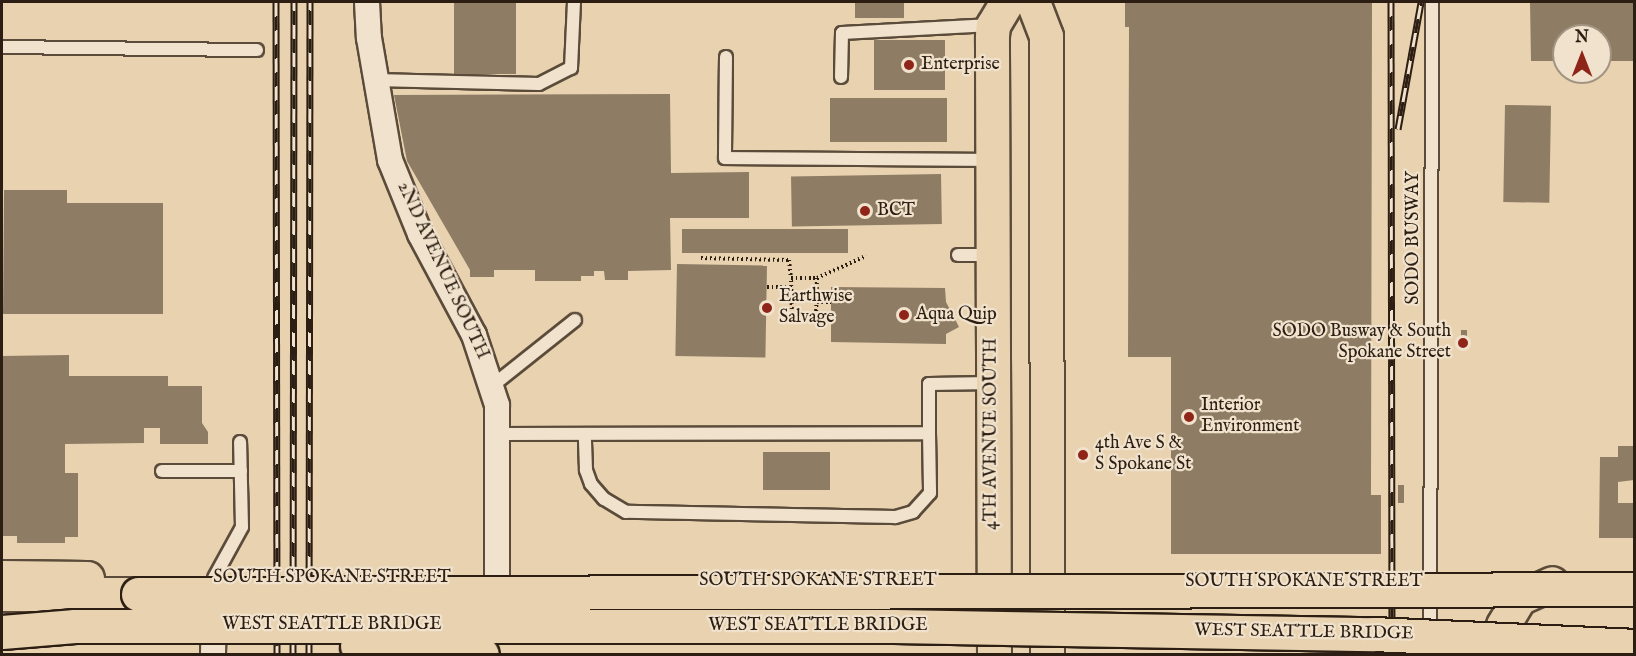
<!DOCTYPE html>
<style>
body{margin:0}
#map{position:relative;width:1636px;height:656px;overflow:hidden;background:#e8d2b0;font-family:"IM FELL English",serif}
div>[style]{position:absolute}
.building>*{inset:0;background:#8e7c64;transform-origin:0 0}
.path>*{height:4px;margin-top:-2px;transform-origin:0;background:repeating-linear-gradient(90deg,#2c1e12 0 1.5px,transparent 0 4.5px)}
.roads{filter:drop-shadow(2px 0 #5b4b3a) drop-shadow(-2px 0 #5b4b3a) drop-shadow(0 2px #5b4b3a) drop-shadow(0 -2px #5b4b3a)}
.service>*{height:12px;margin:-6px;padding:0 6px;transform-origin:6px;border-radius:6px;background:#f0e2cc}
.minor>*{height:24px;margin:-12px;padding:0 12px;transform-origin:12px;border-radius:12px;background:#f0e2cc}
.primary>*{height:33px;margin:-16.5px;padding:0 16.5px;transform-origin:16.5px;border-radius:16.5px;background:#e8d2b0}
.motorway>*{height:33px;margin:-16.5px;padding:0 16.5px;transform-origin:16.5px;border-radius:16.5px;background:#e8d2b0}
.rail>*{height:7px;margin-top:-3.5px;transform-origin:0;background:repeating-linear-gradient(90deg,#f0e2cc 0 14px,#2c1e12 0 28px);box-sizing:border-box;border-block:2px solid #2c1e12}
.bridges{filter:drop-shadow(2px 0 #2c1e12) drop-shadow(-2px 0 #2c1e12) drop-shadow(0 2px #2c1e12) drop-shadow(0 -2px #2c1e12)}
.motorway-bridge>*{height:33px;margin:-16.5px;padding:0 16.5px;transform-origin:16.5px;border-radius:16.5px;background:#e8d2b0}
.dots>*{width:16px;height:16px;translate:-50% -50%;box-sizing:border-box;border:3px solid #f0e2cc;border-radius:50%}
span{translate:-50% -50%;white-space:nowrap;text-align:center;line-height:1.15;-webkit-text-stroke:4.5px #f0e2cc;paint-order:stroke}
.poi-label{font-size:18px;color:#2c1e12}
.left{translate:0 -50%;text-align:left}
.right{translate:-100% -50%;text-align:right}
.street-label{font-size:18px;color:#2c1e12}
.frame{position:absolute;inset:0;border:3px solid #2c1e12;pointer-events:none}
.north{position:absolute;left:1552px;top:24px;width:60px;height:60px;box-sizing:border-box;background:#f0e2cc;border:2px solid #a29482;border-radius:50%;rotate:0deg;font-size:16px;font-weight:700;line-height:24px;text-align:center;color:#2c1e12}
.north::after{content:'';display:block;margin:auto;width:21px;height:27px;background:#8f2418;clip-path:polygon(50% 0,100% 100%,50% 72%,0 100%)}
</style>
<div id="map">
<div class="building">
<i style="left:454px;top:2px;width:62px;height:72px"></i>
<i style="left:855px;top:2px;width:49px;height:16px"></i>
<i style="clip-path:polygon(1125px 2px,1372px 2px,1371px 495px,1381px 495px,1381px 554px,1171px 554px,1171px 357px,1128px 357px,1129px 27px,1125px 27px)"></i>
<i style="clip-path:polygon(1530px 2px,1634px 2px,1634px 61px,1600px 61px,1600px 36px,1564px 36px,1564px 61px,1531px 61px)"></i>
<i style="left:874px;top:40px;width:71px;height:50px"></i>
<i style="clip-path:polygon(670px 94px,671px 173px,749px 172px,749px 218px,670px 218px,671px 270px,628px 271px,628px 280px,605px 280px,604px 271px,594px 271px,594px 276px,581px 276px,581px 281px,535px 281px,535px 270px,494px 270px,494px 277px,470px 277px,470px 270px,407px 161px,394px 95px)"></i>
<i style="left:830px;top:98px;width:117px;height:44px"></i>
<i style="left:1505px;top:105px;width:46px;height:97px;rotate:1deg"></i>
<i style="left:941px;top:174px;width:50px;height:150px;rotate:89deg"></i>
<i style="clip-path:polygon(4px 190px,67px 190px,67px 203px,163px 203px,163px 314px,3px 314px)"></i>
<i style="left:682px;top:229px;width:166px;height:24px"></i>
<i style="left:677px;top:264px;width:90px;height:92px;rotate:1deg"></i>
<i style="clip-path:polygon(831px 287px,945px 288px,946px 302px,959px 327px,946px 334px,946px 344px,831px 342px)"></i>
<i style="left:1461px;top:330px;width:6px;height:18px"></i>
<i style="clip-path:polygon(69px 355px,69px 376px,168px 376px,168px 386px,202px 386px,202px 423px,208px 432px,208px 444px,160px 444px,160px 428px,144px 428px,144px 443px,65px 444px,65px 473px,78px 473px,78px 537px,65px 537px,65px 543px,17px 543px,17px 536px,2px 536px,2px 356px)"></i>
<i style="clip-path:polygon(1618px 446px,1634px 446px,1634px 480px,1618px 482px,1618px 503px,1634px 503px,1634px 538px,1599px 538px,1600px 457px,1618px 457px)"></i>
<i style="left:763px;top:452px;width:67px;height:38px"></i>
<i style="left:1398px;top:485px;width:6px;height:18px"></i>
</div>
<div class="path">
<i style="left:701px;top:258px;width:88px;rotate:1.3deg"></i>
<i style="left:789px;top:260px;width:18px;rotate:84deg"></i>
<i style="left:817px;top:278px;width:40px;rotate:91.4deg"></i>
<i style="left:816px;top:318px;width:24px;rotate:180deg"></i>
<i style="left:792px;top:318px;width:40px;rotate:-91.4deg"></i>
<i style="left:791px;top:278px;width:26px"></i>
<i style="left:817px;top:278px;width:54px;rotate:-24.2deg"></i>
<i style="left:767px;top:287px;width:24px"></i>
<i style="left:817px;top:302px;width:14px"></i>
</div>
<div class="roads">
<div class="service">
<i style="left:2px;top:47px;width:255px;rotate:0.7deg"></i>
<i style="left:726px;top:57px;width:101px;rotate:90.6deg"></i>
<i style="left:725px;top:158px;width:267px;rotate:0.4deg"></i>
<i style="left:841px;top:77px;width:44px;rotate:-88.7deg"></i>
<i style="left:842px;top:33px;width:150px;rotate:-3.1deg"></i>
<i style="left:375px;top:80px;width:164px;rotate:1.4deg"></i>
<i style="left:539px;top:84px;width:36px;rotate:-27deg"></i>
<i style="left:571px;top:68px;width:66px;rotate:-87.4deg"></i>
<i style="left:958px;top:255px;width:34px"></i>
<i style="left:492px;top:386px;width:106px;rotate:-38.5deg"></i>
<i style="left:929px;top:433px;width:49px;rotate:-90deg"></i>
<i style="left:929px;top:384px;width:63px;rotate:-0.9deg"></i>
<i style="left:499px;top:434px;width:430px;rotate:-0.1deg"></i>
<i style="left:929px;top:433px;width:60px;rotate:89deg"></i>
<i style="left:930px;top:493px;width:25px;rotate:132deg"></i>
<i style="left:913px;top:512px;width:19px;rotate:164deg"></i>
<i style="left:895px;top:517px;width:269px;rotate:-178.9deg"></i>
<i style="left:626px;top:512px;width:26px;rotate:-149deg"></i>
<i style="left:604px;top:499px;width:20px;rotate:-131deg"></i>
<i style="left:591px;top:484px;width:15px;rotate:-110deg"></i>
<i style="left:586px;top:470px;width:36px;rotate:-92deg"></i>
<i style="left:162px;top:471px;width:79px"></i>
<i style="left:214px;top:578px;width:58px;rotate:-61.2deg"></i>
<i style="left:242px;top:527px;width:85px;rotate:-91.3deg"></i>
<i style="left:1430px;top:654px;width:652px;rotate:-89.82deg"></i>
</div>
<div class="minor">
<i style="left:367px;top:2px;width:36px;rotate:87deg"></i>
<i style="left:369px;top:38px;width:124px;rotate:80.2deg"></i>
<i style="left:390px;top:160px;width:80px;rotate:67.9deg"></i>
<i style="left:420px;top:234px;width:115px;rotate:61.9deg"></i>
<i style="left:474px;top:335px;width:74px;rotate:71.8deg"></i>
<i style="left:497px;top:405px;width:173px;rotate:90deg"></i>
<i style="left:213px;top:654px;width:45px;rotate:-88.7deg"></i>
</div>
<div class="primary">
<i style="left:1033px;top:2px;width:36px;rotate:69deg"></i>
<i style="left:1046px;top:36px;width:618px;rotate:89.91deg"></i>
<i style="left:2px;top:577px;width:85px;rotate:0.7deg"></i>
<i style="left:994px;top:654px;width:618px;rotate:-90.19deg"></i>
<i style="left:992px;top:36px;width:11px;rotate:-85deg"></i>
<i style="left:993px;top:25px;width:27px;rotate:-59deg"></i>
<i style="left:1508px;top:654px;width:29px;rotate:-100deg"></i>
<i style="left:1503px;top:625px;width:31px;rotate:-59deg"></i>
<i style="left:1519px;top:598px;width:36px;rotate:-24deg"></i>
</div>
<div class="motorway">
<i style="left:2px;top:594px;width:136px"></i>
</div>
</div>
<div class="rail">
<i style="left:276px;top:2px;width:652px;rotate:89.91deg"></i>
<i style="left:1391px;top:2px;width:652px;rotate:89.91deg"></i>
<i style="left:1398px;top:129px;width:129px;rotate:-79.7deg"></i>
<i style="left:293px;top:654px;width:652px;rotate:-89.91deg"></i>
<i style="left:309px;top:654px;width:652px;rotate:-89.91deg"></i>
</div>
<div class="bridges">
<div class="motorway-bridge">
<i style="left:138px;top:594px;width:1496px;rotate:-0.19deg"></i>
<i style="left:2px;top:632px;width:73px;rotate:-4.7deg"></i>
<i style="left:75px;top:626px;width:819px"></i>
<i style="left:894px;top:626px;width:479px;rotate:1deg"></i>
<i style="left:1373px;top:634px;width:261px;rotate:2.6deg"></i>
<i style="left:357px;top:646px;width:125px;rotate:3.7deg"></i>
</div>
</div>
<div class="dots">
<i style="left:909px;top:65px;background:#8f2418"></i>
<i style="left:865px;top:211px;background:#8f2418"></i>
<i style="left:767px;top:308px;background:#8f2418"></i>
<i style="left:904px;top:315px;background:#8f2418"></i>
<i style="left:1463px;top:343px;background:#8f2418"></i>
<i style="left:1189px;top:417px;background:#8f2418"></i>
<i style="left:1083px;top:455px;background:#8f2418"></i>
</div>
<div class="poi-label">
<span class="left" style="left:921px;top:65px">Enterprise</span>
<span class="left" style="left:877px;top:211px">BCT</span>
<span class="left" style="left:779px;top:308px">Earthwise<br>Salvage</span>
<span class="left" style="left:916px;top:315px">Aqua Quip</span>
<span class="right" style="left:1451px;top:343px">SODO Busway &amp; South<br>Spokane Street</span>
<span class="left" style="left:1201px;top:417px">Interior<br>Environment</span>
<span class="left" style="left:1095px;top:455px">4th Ave S &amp;<br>S Spokane St</span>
</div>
<div class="street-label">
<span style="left:1414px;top:238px;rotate:-90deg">SODO BUSWAY</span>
<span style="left:442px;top:271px;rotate:65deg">2ND AVENUE SOUTH</span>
<span style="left:992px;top:434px;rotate:-90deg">4TH AVENUE SOUTH</span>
<span style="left:332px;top:578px">SOUTH SPOKANE STREET</span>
<span style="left:818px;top:581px">SOUTH SPOKANE STREET</span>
<span style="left:1304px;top:582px">SOUTH SPOKANE STREET</span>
<span style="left:332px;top:625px">WEST SEATTLE BRIDGE</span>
<span style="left:818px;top:626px">WEST SEATTLE BRIDGE</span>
<span style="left:1304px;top:633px;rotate:1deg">WEST SEATTLE BRIDGE</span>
</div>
<div class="frame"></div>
<div class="north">N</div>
</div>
